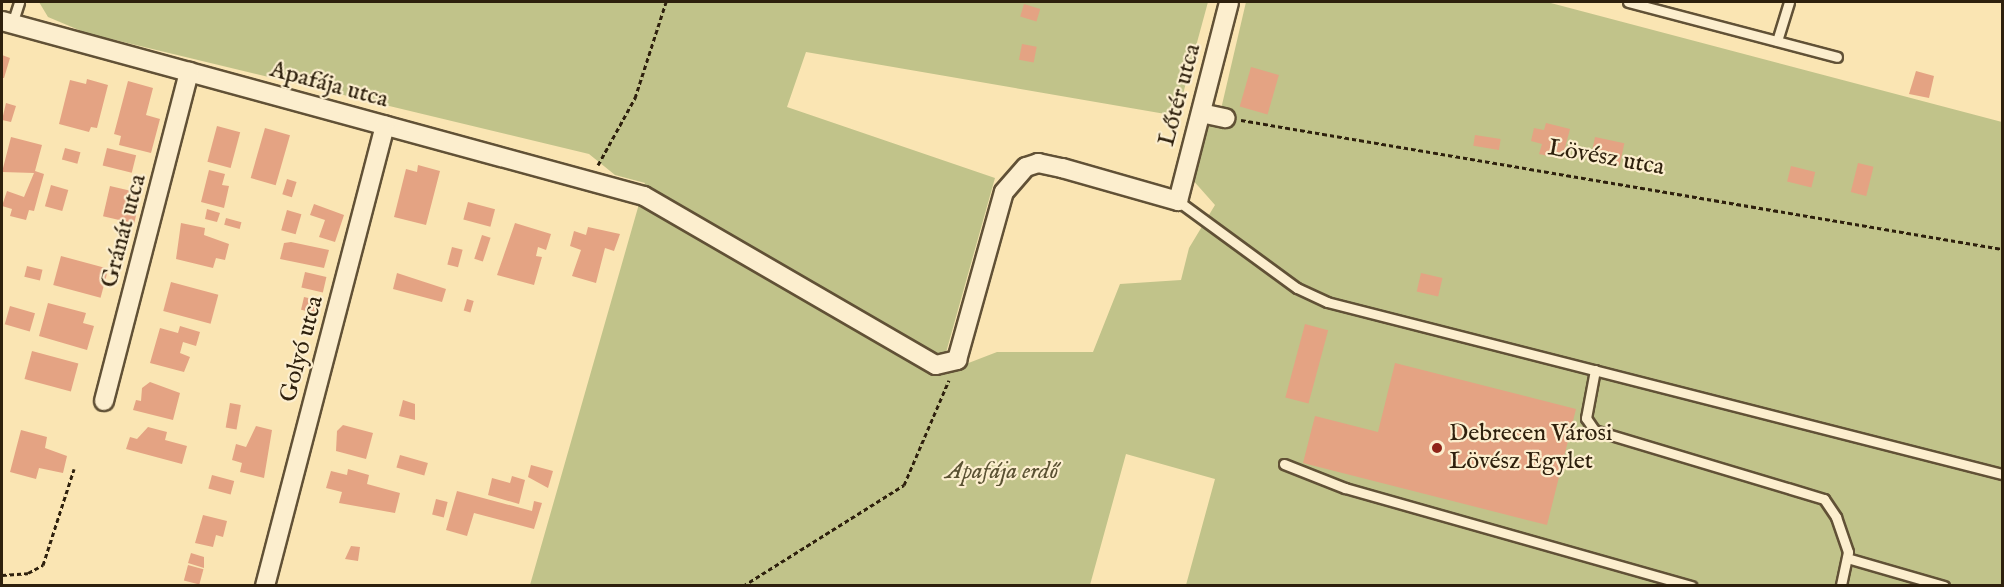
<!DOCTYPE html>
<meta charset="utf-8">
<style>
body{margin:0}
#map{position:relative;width:2004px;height:587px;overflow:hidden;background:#fae5b3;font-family:"IM FELL English",serif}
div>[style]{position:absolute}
.green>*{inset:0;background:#c1c38a}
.building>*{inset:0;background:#e4a383;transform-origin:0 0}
.path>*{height:3px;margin-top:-1.5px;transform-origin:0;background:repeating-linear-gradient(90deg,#2e200d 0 4.5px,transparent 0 7.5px)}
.roads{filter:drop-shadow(2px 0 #615136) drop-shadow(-2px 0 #615136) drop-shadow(0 2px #615136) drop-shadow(0 -2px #615136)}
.lane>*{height:9px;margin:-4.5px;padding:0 4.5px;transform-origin:4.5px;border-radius:4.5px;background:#fceece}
.street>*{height:18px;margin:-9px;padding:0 9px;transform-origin:9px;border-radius:9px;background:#fceece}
.dots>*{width:16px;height:16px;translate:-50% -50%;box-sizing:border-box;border:3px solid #fceece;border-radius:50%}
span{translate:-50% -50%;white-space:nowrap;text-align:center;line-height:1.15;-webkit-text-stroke:4.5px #fceece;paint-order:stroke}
.street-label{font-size:24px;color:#2e200d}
.poi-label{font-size:24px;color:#2e200d}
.left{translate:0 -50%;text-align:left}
.park-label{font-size:24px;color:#5a5132;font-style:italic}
.frame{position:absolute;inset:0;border:3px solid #2e200d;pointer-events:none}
</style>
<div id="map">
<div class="green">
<i style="clip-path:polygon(39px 2px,1208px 2px,1177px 116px,806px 52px,787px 107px,995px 178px,940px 374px,997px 352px,1093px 352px,1120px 284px,1181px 280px,1189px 248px,1215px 205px,1191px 178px,1205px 120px,1218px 122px,1246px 2px,1547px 2px,2002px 122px,2002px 585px,1186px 585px,1215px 479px,1126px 454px,1090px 585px,530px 585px,645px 183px,615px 175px,589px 154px,86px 33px,48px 17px)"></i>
</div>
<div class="building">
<i style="left:1024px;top:4px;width:17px;height:13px;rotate:17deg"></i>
<i style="left:1022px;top:44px;width:15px;height:16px;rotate:11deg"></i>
<i style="clip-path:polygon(2px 55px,10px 58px,4px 78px,2px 78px)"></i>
<i style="left:1251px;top:67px;width:29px;height:41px;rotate:16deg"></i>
<i style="clip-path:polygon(1916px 71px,1934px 76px,1929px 98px,1909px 94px)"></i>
<i style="clip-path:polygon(87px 79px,108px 85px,97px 128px,91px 127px,89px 132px,59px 124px,70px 80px,86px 84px)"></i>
<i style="clip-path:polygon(128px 81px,153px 88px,146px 115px,160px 119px,151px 153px,119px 145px,121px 136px,114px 134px)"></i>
<i style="clip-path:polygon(6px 103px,16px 106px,11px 122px,2px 120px)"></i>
<i style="clip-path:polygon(1546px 123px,1570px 129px,1562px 159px,1539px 154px,1542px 144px,1531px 141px,1534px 128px,1544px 130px)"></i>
<i style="left:217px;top:126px;width:24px;height:37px;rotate:15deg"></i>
<i style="left:265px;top:128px;width:26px;height:52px;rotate:16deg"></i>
<i style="left:1475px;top:135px;width:26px;height:11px;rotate:9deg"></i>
<i style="clip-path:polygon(11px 137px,42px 145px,35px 171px,44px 174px,34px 211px,29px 210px,26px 220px,10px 216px,12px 209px,2px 206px,7px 191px,24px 197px,34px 173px,2px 172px)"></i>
<i style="left:1595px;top:137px;width:30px;height:23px;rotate:12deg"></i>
<i style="left:65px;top:148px;width:16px;height:12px;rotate:15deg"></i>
<i style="left:107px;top:148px;width:30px;height:18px;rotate:14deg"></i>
<i style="left:1858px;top:163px;width:16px;height:30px;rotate:14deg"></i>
<i style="clip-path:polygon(418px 165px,440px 171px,426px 225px,394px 217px,406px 169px,417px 172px)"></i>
<i style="left:1791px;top:166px;width:25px;height:16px;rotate:14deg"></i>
<i style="clip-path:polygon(209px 170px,225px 174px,222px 185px,229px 186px,224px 208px,201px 202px)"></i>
<i style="left:287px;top:179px;width:10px;height:16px;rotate:17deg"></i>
<i style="left:51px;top:185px;width:18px;height:22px;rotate:16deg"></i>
<i style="left:110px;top:186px;width:32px;height:31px;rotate:13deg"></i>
<i style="left:468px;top:202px;width:28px;height:18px;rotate:15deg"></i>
<i style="clip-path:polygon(314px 204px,344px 215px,335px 242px,319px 237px,325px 220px,310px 215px)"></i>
<i style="clip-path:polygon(207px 209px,220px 213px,217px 222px,205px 219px)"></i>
<i style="left:287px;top:210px;width:15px;height:21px;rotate:16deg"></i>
<i style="left:226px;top:218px;width:16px;height:7px;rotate:15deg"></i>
<i style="clip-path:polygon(181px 223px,205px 228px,204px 235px,229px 244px,225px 260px,216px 258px,213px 268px,176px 259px)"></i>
<i style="clip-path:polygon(515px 223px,551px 234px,546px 250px,538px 247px,536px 256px,542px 257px,534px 285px,497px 275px)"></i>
<i style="clip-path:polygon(588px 227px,620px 234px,614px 251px,605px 248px,596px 283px,572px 276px,581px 250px,570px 246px,574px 231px,586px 235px)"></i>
<i style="left:482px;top:235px;width:9px;height:25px;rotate:18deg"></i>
<i style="clip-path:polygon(291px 242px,329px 250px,324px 268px,280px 259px,284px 243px)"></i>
<i style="left:452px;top:247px;width:11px;height:18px;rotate:15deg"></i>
<i style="left:61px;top:256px;width:49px;height:30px;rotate:15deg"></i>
<i style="left:27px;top:266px;width:16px;height:11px;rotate:14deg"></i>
<i style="left:305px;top:272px;width:22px;height:16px;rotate:13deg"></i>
<i style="clip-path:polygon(397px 273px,446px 289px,442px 302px,393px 289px)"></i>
<i style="left:1421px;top:273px;width:22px;height:19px;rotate:13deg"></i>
<i style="left:171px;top:282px;width:49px;height:30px;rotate:15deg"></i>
<i style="left:304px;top:297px;width:17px;height:13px;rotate:13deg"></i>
<i style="left:467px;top:299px;width:7px;height:12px;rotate:16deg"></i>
<i style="clip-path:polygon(48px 303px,86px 313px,83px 323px,94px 326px,87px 350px,39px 336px)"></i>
<i style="left:10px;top:306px;width:26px;height:19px;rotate:16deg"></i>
<i style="left:1305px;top:324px;width:24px;height:76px;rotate:15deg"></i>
<i style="clip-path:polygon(180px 326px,200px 332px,196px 346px,183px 342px,180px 353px,190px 357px,184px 372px,150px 363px,160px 328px,178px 333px)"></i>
<i style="left:32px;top:351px;width:48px;height:29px;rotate:15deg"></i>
<i style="clip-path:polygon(1395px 363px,1576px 409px,1547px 525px,1303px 463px,1315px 416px,1378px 432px)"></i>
<i style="clip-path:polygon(150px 382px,180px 393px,173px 420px,133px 410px,136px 400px,141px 401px,142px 388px)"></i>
<i style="clip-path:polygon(403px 400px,415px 404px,415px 420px,399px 416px)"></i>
<i style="left:230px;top:403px;width:11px;height:25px;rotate:10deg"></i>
<i style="clip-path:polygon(343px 425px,373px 433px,366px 459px,336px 451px,337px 431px)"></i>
<i style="clip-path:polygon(256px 426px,272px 430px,264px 478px,240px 472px,242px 463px,232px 460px,236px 444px,246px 447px)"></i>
<i style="clip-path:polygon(148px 427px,167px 432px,165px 440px,187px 446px,182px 464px,126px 449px,130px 437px,137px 439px)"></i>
<i style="clip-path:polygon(21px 430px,47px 437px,45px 448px,67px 456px,63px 473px,39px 468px,36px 479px,10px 472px)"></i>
<i style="left:400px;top:455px;width:29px;height:13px;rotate:16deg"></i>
<i style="clip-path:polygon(531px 465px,553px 471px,548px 488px,528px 477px)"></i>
<i style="clip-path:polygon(348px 469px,369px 475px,367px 484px,400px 493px,395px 513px,339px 503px,342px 492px,326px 488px,331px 471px,347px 475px)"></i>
<i style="left:212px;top:475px;width:23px;height:14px;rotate:15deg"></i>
<i style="clip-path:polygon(512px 476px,525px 480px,519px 504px,488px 495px,492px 478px,510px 483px)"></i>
<i style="clip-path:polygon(457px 491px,532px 511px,534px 501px,542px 503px,534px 529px,474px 513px,467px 536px,446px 530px)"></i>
<i style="left:436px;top:499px;width:12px;height:16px;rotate:14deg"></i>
<i style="clip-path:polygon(203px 515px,227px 521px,223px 537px,216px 535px,213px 547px,195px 543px)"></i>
<i style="clip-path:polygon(351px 546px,360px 547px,358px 561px,345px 559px)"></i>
<i style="clip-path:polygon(191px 553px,204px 557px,204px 568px,188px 563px)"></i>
<i style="left:188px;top:565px;width:16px;height:16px;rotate:15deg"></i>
</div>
<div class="path">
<i style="left:1241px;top:120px;width:772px;rotate:9.62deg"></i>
<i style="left:598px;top:165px;width:77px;rotate:-61.1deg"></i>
<i style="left:635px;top:98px;width:101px;rotate:-72.1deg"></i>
<i style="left:2px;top:575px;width:26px;rotate:-4deg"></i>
<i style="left:28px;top:573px;width:17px;rotate:-28deg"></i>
<i style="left:43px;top:565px;width:101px;rotate:-72.1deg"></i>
<i style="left:743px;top:586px;width:190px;rotate:-32.1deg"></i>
<i style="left:904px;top:485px;width:114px;rotate:-66.8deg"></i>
</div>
<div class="roads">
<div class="lane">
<i style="left:1628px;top:2px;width:216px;rotate:14.7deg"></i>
<i style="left:12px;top:24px;width:23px;rotate:-72deg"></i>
<i style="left:1777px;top:41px;width:41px;rotate:-72.9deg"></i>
<i style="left:1178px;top:201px;width:147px;rotate:36.2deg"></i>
<i style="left:1297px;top:288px;width:33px;rotate:25deg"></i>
<i style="left:1327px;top:302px;width:697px;rotate:14.3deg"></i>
<i style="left:1595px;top:370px;width:49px;rotate:100.6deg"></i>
<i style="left:1586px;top:418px;width:14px;rotate:56deg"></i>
<i style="left:1594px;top:430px;width:240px;rotate:16.7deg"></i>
<i style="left:1824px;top:499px;width:22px;rotate:56deg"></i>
<i style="left:1836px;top:517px;width:37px;rotate:71deg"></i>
<i style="left:1848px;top:552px;width:35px;rotate:102deg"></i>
<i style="left:1284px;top:464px;width:66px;rotate:21.5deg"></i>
<i style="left:1345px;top:488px;width:360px;rotate:15.8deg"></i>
<i style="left:1847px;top:558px;width:101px;rotate:16.1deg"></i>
</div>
<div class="street">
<i style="left:2px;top:21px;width:665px;rotate:15.25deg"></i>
<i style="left:644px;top:196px;width:337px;rotate:30.1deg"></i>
<i style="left:936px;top:365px;width:22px;rotate:-13deg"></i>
<i style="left:957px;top:360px;width:174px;rotate:-74.4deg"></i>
<i style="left:1004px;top:192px;width:33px;rotate:-49deg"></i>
<i style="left:1026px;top:167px;width:13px;rotate:-18deg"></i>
<i style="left:1038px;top:163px;width:25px;rotate:12deg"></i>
<i style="left:1062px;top:168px;width:121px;rotate:15.9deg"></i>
<i style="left:1178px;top:201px;width:205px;rotate:-75.6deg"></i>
<i style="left:1201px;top:113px;width:25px;rotate:12deg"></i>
<i style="left:104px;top:401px;width:340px;rotate:-75.5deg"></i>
<i style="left:265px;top:586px;width:476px;rotate:-75.4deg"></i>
</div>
</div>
<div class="dots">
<i style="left:1437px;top:448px;background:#8f2418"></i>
</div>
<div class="street-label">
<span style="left:329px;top:85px;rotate:15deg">Apafája utca</span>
<span style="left:1180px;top:95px;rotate:-75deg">Lőtér utca</span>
<span style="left:1606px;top:158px;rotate:10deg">Lövész utca</span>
<span style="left:124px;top:231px;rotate:-75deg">Gránát utca</span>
<span style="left:302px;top:349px;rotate:-75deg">Golyó utca</span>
</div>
<div class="poi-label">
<span class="left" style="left:1449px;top:448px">Debrecen Városi<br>Lövész Egylet</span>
</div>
<div class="park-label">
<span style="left:1002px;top:472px">Apafája erdő</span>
</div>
<div class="frame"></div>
</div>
